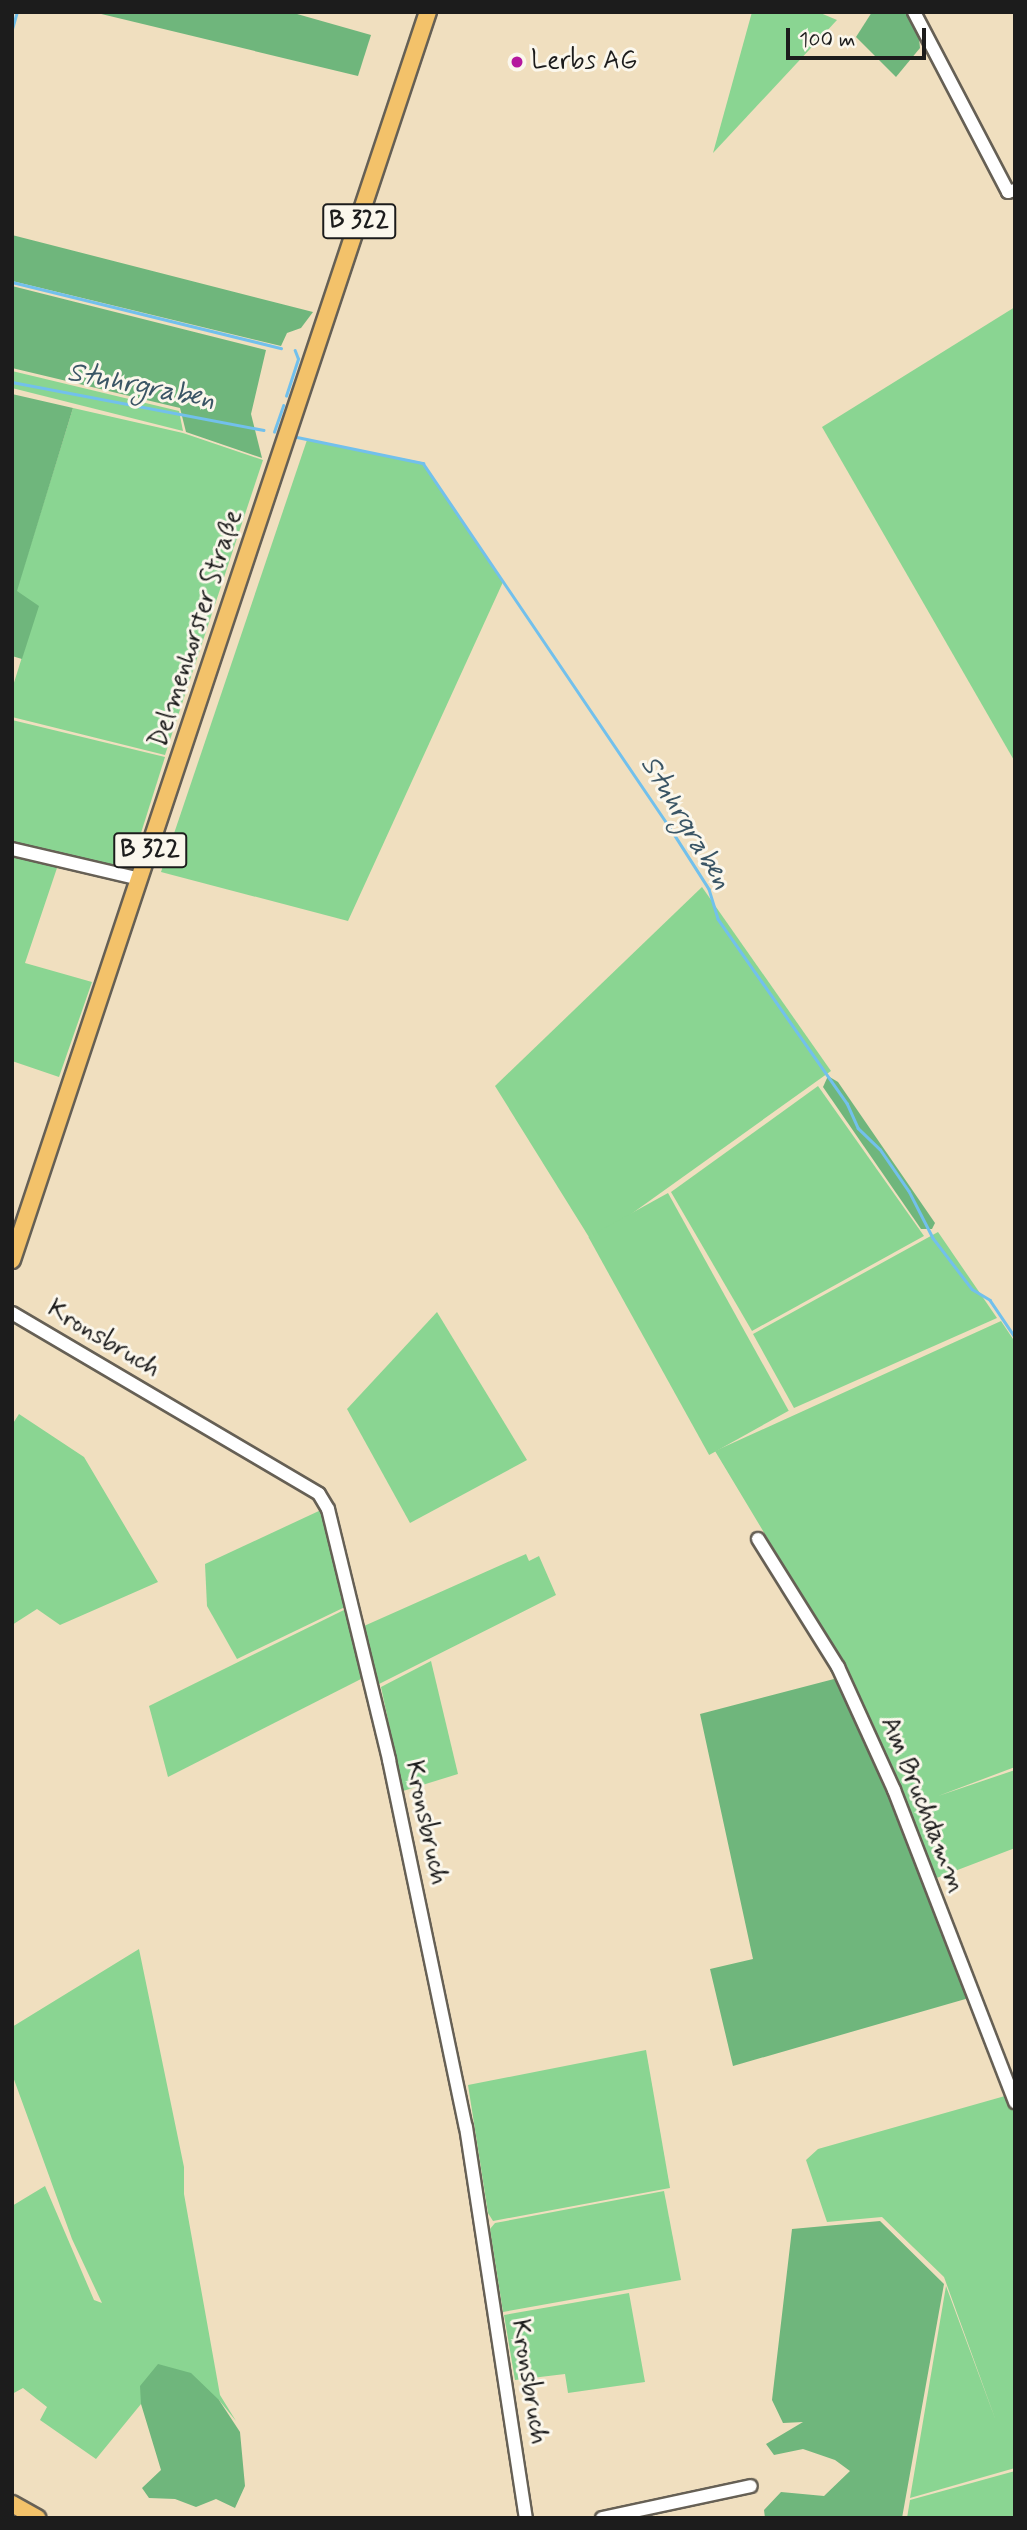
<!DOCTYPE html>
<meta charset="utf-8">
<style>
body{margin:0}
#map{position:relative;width:1027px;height:2530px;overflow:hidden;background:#f0dfbf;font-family:Mynerve,sans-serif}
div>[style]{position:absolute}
.green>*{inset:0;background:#8ad592;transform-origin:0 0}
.forest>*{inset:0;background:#6fb67c}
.stream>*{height:2.5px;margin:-1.25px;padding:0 1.25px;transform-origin:1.25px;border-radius:1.25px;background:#72c0ec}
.roads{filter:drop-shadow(2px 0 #666055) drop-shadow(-2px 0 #666055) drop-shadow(0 2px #666055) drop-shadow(0 -2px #666055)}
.minor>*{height:12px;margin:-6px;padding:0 6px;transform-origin:6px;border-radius:6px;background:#fff}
.major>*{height:16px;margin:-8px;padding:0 8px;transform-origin:8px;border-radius:8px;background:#f3c26a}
.dots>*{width:19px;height:19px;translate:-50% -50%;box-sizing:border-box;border:4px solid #fbf7ec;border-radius:50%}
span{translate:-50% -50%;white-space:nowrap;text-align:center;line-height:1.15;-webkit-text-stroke:6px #fbf7ec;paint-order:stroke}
.shield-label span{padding:2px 5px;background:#fbf7ec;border:2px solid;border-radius:5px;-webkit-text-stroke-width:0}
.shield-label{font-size:24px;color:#1c1c1c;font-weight:700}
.poi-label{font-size:26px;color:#1c1c1c}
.left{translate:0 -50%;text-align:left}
.street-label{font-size:26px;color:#1c1c1c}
.water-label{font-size:28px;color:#3a5565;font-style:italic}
.frame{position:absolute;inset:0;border:14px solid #1c1c1c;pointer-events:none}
.scale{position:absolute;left:786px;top:28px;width:140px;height:32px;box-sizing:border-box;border:4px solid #1c1c1c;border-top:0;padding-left:9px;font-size:21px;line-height:24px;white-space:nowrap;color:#1c1c1c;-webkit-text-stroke:5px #fbf7ec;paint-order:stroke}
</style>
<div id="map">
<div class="green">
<i style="clip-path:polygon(752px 12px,818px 12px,837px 20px,713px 153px)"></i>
<i style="clip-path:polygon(1015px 307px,1015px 762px,822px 427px)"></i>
<i style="clip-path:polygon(12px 371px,179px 411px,183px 431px,12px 388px)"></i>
<i style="clip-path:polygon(73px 408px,183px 433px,263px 460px,165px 755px,12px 717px,12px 689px,38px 606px,16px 592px)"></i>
<i style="clip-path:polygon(307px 440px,421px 462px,503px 582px,348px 921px,161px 872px)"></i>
<i style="clip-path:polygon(12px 720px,165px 757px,129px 871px,12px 843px)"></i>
<i style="clip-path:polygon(12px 854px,58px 865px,25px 963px,92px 982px,59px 1077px,12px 1061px)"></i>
<i style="clip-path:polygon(702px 887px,831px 1071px,592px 1242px,495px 1086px)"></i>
<i style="clip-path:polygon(818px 1086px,924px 1236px,752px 1331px,671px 1192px)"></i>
<i style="left:668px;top:1193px;width:249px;height:91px;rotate:61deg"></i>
<i style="clip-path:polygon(938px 1232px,997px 1318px,794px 1408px,753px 1334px)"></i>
<i style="clip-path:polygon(437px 1312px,527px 1460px,410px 1523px,347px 1409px)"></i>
<i style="clip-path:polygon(1001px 1321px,1015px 1342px,1015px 1767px,938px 1796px,1015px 1770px,1015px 1848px,934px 1879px,874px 1726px,843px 1664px,715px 1451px)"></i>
<i style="clip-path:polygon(19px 1414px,84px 1457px,158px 1582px,60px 1625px,37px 1609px,12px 1625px,12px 1425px)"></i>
<i style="clip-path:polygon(321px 1510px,345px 1607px,237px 1659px,207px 1606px,205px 1564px)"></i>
<i style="clip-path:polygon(526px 1554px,529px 1561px,539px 1556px,556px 1595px,379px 1684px,364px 1626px)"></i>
<i style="clip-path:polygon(346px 1609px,361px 1679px,168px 1777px,149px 1706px)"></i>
<i style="clip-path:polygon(431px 1661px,458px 1774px,403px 1791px,381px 1687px)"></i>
<i style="clip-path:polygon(139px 1949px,184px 2167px,184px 2194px,220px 2395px,236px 2421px,219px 2400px,143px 2393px,141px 2404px,96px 2459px,40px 2420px,47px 2407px,23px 2388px,12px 2394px,12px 2206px,45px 2186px,94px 2300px,102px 2303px,72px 2239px,12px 2074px,12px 2027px)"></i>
<i style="clip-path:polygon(646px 2050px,670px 2188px,493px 2221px,488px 2213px,468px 2085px)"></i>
<i style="clip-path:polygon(1005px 2096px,1015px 2114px,1015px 2468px,910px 2498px,946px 2286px,996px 2421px,944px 2277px,882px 2217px,827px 2222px,806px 2160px,818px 2149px)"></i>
<i style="clip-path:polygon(664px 2191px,681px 2280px,503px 2312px,490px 2229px,495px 2223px)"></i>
<i style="clip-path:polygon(629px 2293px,645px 2382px,568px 2393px,565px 2374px,515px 2380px,504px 2315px)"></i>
<i style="clip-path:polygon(1015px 2471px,1015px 2518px,907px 2518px,910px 2500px)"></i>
</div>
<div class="forest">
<i style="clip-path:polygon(93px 12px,290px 12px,371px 35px,358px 76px)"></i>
<i style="clip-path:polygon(872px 12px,909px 12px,918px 28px,920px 48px,896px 77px,856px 37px)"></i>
<i style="clip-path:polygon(12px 235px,313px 312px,301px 328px,287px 333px,281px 346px,12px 281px)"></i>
<i style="clip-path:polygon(12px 286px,266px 350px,251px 414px,262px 458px,186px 432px,180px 408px,12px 368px)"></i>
<i style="clip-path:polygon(12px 394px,73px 408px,17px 591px,39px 606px,22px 659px,12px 656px)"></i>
<i style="clip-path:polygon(828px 1076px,838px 1082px,935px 1223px,932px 1229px,921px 1229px,823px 1087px)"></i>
<i style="clip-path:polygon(834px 1679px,842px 1683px,900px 1813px,969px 1998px,733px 2066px,710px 1969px,753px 1959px,700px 1714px)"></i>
<i style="clip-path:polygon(880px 2221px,944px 2284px,902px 2518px,765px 2518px,764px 2510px,781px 2492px,824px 2496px,850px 2471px,835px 2460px,803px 2449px,774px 2455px,766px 2444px,803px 2422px,783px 2423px,772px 2400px,792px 2229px)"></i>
<i style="clip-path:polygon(158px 2364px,191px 2373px,219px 2400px,240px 2432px,245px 2486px,235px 2508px,216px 2499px,196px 2507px,175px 2499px,149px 2498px,142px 2488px,161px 2470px,141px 2404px,140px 2386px)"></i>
</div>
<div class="stream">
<i style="left:12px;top:29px;width:18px;rotate:-74deg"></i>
<i style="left:12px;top:282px;width:277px;rotate:13.8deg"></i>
<i style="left:12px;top:382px;width:256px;rotate:10.8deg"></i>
<i style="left:286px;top:396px;width:39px;rotate:-72deg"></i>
<i style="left:298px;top:359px;width:9px;rotate:-111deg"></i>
<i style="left:274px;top:432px;width:28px;rotate:-71deg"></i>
<i style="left:297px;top:437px;width:129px;rotate:11.7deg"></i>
<i style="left:423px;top:463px;width:448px;rotate:55.9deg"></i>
<i style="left:674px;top:834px;width:65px;rotate:57.5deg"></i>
<i style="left:709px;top:889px;width:31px;rotate:73deg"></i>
<i style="left:718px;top:919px;width:225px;rotate:55deg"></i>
<i style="left:847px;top:1103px;width:27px;rotate:66deg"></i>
<i style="left:858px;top:1128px;width:30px;rotate:44deg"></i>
<i style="left:880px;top:1149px;width:51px;rotate:55.4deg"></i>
<i style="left:909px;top:1191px;width:53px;rotate:62.9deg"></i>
<i style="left:933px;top:1238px;width:64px;rotate:52.6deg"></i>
<i style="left:972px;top:1289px;width:21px;rotate:31deg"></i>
<i style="left:990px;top:1300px;width:45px;rotate:56deg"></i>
</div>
<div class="roads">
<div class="minor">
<i style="left:914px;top:12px;width:203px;rotate:62.4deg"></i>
<i style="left:1008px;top:192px;width:7px;rotate:-16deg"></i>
<i style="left:12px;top:849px;width:131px;rotate:13.2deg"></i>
<i style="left:12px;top:1313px;width:356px;rotate:30.5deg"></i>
<i style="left:319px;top:1494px;width:17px;rotate:59deg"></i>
<i style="left:328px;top:1509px;width:258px;rotate:76.3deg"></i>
<i style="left:389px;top:1760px;width:375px;rotate:78.2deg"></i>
<i style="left:466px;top:2127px;width:396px;rotate:81.3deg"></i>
<i style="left:758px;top:1539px;width:151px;rotate:58deg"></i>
<i style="left:838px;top:1667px;width:135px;rotate:65.5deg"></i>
<i style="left:894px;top:1790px;width:335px;rotate:68.8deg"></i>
<i style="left:602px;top:2518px;width:152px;rotate:-12.1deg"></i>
</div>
<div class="major">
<i style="left:12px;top:1260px;width:1316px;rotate:-71.57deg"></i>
<i style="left:12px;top:2504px;width:29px;rotate:29deg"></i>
</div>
</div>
<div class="dots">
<i style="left:517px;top:62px;background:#b5179e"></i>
</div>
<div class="shield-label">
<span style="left:359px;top:221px">B 322</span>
<span style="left:150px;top:850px">B 322</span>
</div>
<div class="poi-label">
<span class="left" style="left:531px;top:62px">Lerbs AG</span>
</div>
<div class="street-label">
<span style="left:197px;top:629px;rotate:-72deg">Delmenhorster Straße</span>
<span style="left:103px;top:1340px;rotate:31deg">Kronsbruch</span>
<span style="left:922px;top:1805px;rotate:68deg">Am Bruchdamm</span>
<span style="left:425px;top:1823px;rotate:78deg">Kronsbruch</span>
<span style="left:528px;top:2382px;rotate:81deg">Kronsbruch</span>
</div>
<div class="water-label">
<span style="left:141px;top:387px;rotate:11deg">Stuhrgraben</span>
<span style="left:685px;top:823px;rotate:59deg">Stuhrgraben</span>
</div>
<div class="frame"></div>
<div class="scale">100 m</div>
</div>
